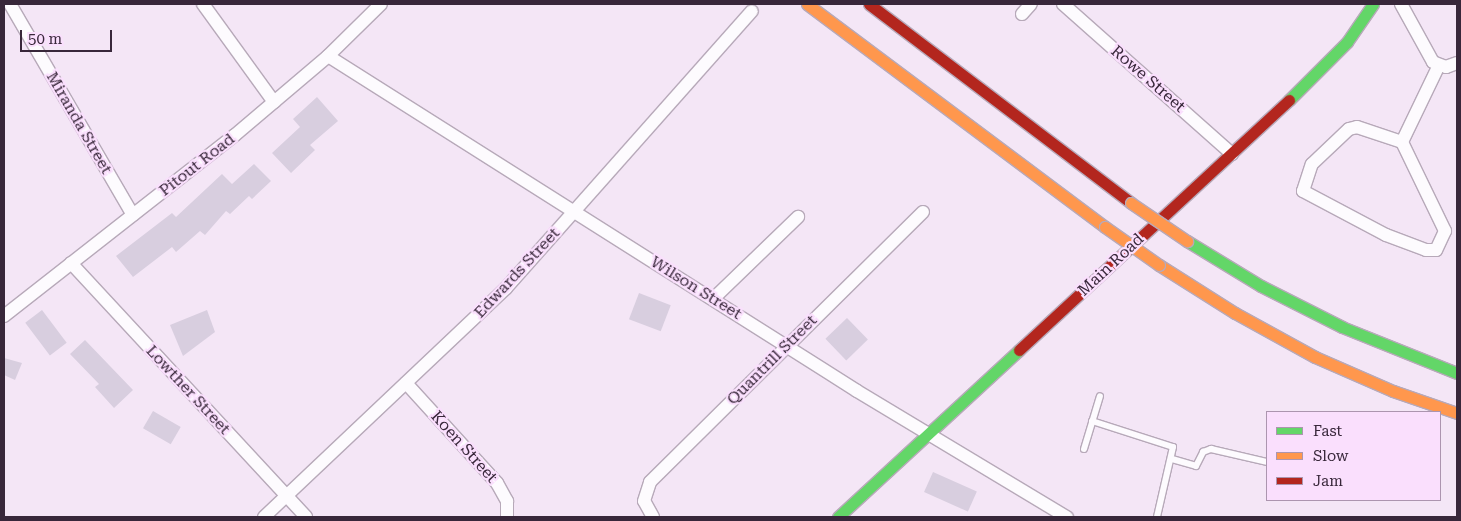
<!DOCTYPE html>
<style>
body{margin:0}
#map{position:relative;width:1461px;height:521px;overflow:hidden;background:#f4e6f6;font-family:"Roboto Serif",serif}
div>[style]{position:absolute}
.building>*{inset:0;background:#d8cedf;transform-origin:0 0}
.roads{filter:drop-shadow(1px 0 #b7a9b9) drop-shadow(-1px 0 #b7a9b9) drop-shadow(0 1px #b7a9b9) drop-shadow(0 -1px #b7a9b9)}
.lane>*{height:6px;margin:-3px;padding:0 3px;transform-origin:3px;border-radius:3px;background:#fdfbfe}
.street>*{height:12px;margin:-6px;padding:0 6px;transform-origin:6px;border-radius:6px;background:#fdfbfe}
.fast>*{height:11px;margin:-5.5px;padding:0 5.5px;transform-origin:5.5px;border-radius:5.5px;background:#63d668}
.slow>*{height:11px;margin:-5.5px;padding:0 5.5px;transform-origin:5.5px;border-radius:5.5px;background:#ff974d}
.jam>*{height:11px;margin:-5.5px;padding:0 5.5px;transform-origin:5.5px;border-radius:5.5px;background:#b3261e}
.bridges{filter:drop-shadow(1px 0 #b7a9b9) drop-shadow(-1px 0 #b7a9b9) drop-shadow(0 1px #b7a9b9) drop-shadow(0 -1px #b7a9b9)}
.slow-bridge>*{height:11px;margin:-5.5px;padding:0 5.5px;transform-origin:5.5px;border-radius:5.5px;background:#ff974d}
span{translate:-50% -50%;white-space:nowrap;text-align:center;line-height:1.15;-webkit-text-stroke:4.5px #fadffd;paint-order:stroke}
.street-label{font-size:16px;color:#38273a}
.frame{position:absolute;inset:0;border:5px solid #38273a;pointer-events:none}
.legend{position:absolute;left:1266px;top:411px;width:175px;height:90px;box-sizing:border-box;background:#fadffd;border:1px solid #ac95af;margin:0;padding:6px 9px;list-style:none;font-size:15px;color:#38273a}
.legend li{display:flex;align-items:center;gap:10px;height:25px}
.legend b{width:25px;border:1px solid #ac95af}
.scale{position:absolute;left:20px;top:30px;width:92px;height:22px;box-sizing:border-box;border:2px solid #38273a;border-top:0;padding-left:6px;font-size:15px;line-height:18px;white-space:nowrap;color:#38273a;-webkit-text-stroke:4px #fadffd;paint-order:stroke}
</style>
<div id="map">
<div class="building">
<i style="clip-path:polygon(317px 97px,338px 121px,310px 145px,315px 150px,291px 173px,272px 153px,300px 127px,293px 119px)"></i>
<i style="clip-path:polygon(254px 164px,271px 181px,252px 199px,249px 196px,230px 214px,226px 211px,205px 235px,200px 231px,176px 252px,172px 247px,133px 277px,116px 256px,172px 213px,176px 217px,222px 174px,232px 184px)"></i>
<i style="left:639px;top:293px;width:34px;height:28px;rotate:21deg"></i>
<i style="left:42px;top:310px;width:41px;height:21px;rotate:53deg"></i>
<i style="clip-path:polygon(207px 310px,215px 332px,183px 356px,170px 325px)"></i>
<i style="left:847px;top:318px;width:30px;height:30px;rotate:46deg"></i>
<i style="clip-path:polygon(85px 340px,133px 390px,114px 408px,95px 387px,99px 384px,70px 354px)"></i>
<i style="clip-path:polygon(4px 358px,22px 363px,15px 380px,4px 375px)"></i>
<i style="left:153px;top:411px;width:32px;height:20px;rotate:30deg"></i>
<i style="left:933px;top:472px;width:48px;height:22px;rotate:24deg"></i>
</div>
<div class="roads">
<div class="lane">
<i style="left:1092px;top:421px;width:85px;rotate:17.8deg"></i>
<i style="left:1173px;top:447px;width:72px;rotate:102.9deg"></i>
<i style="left:1084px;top:449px;width:55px;rotate:-73.2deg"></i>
<i style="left:1172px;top:459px;width:25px;rotate:16deg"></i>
<i style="left:1196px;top:466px;width:16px;rotate:-63deg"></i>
<i style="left:1203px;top:452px;width:9px;rotate:-21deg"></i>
<i style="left:1211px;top:449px;width:57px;rotate:13.1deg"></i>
</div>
<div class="street">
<i style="left:10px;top:4px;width:244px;rotate:59.8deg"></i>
<i style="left:203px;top:4px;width:121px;rotate:54.1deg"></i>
<i style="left:1063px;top:4px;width:226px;rotate:41.6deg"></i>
<i style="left:1401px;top:4px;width:66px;rotate:61.1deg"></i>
<i style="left:1433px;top:62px;width:14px;rotate:21deg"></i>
<i style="left:1446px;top:67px;width:12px;rotate:-20deg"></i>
<i style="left:1022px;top:14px;width:13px;rotate:-48deg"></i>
<i style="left:328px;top:56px;width:626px;rotate:32.34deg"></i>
<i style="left:857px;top:391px;width:245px;rotate:31deg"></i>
<i style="left:1357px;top:127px;width:47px;rotate:18.4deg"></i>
<i style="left:1402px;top:142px;width:99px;rotate:64.2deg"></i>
<i style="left:1445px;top:231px;width:21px;rotate:115deg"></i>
<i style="left:1436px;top:250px;width:10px;rotate:180deg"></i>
<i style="left:1426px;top:250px;width:43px;rotate:-159.4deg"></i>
<i style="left:1386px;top:235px;width:94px;rotate:-152.1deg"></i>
<i style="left:1303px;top:191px;width:28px;rotate:-72deg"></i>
<i style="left:1312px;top:164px;width:51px;rotate:-43.4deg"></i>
<i style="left:1349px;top:129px;width:8px;rotate:-14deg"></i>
<i style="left:1402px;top:142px;width:85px;rotate:-64.3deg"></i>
<i style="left:71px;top:263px;width:346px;rotate:47.2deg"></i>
<i style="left:714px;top:298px;width:117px;rotate:-44deg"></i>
<i style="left:4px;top:316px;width:293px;rotate:-38.1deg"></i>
<i style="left:235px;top:135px;width:122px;rotate:-40.3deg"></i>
<i style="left:328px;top:56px;width:74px;rotate:-44.5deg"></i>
<i style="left:406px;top:383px;width:135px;rotate:47.7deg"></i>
<i style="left:497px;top:483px;width:21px;rotate:61deg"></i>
<i style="left:507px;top:501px;width:16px;rotate:90deg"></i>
<i style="left:264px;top:517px;width:333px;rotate:-43.4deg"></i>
<i style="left:506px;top:288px;width:370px;rotate:-48.4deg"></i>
<i style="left:653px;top:517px;width:18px;rotate:-119deg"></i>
<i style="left:644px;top:501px;width:20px;rotate:-72deg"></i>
<i style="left:650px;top:482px;width:384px;rotate:-44.7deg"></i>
</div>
<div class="fast">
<i style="left:1289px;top:100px;width:82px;rotate:-45deg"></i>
<i style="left:1347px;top:42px;width:46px;rotate:-55.6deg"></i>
<i style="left:1187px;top:241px;width:87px;rotate:31.3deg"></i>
<i style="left:1261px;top:286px;width:91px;rotate:26.8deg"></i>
<i style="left:1342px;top:327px;width:124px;rotate:21.8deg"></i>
<i style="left:838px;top:517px;width:246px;rotate:-42.7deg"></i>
</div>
<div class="slow">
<i style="left:807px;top:4px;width:372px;rotate:36.8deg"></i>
<i style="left:1159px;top:265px;width:90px;rotate:32.3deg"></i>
<i style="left:1235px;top:313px;width:91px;rotate:28.8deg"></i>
<i style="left:1315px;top:357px;width:85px;rotate:23.6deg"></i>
<i style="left:1393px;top:391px;width:68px;rotate:19deg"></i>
</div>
<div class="jam">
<i style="left:869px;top:4px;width:329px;rotate:37.2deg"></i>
<i style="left:1019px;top:350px;width:368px;rotate:-42.8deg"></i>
</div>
</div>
<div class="bridges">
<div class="slow-bridge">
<i style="left:1131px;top:203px;width:68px;rotate:34.2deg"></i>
<i style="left:1105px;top:227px;width:66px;rotate:35.1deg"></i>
</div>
</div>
<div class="street-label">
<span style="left:1148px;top:79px;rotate:41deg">Rowe Street</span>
<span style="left:79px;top:123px;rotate:60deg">Miranda Street</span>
<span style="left:197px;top:165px;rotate:-38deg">Pitout Road</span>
<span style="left:1111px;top:265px;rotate:-43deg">Main Road</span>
<span style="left:517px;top:273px;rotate:-47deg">Edwards Street</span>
<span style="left:696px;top:288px;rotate:32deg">Wilson Street</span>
<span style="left:772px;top:360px;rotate:-45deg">Quantrill Street</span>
<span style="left:188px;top:390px;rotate:47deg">Lowther Street</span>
<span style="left:464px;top:447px;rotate:48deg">Koen Street</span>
</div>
<div class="frame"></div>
<ul class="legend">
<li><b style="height:6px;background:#63d668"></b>Fast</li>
<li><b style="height:6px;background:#ff974d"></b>Slow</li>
<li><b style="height:6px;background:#b3261e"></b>Jam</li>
</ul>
<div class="scale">50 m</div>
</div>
